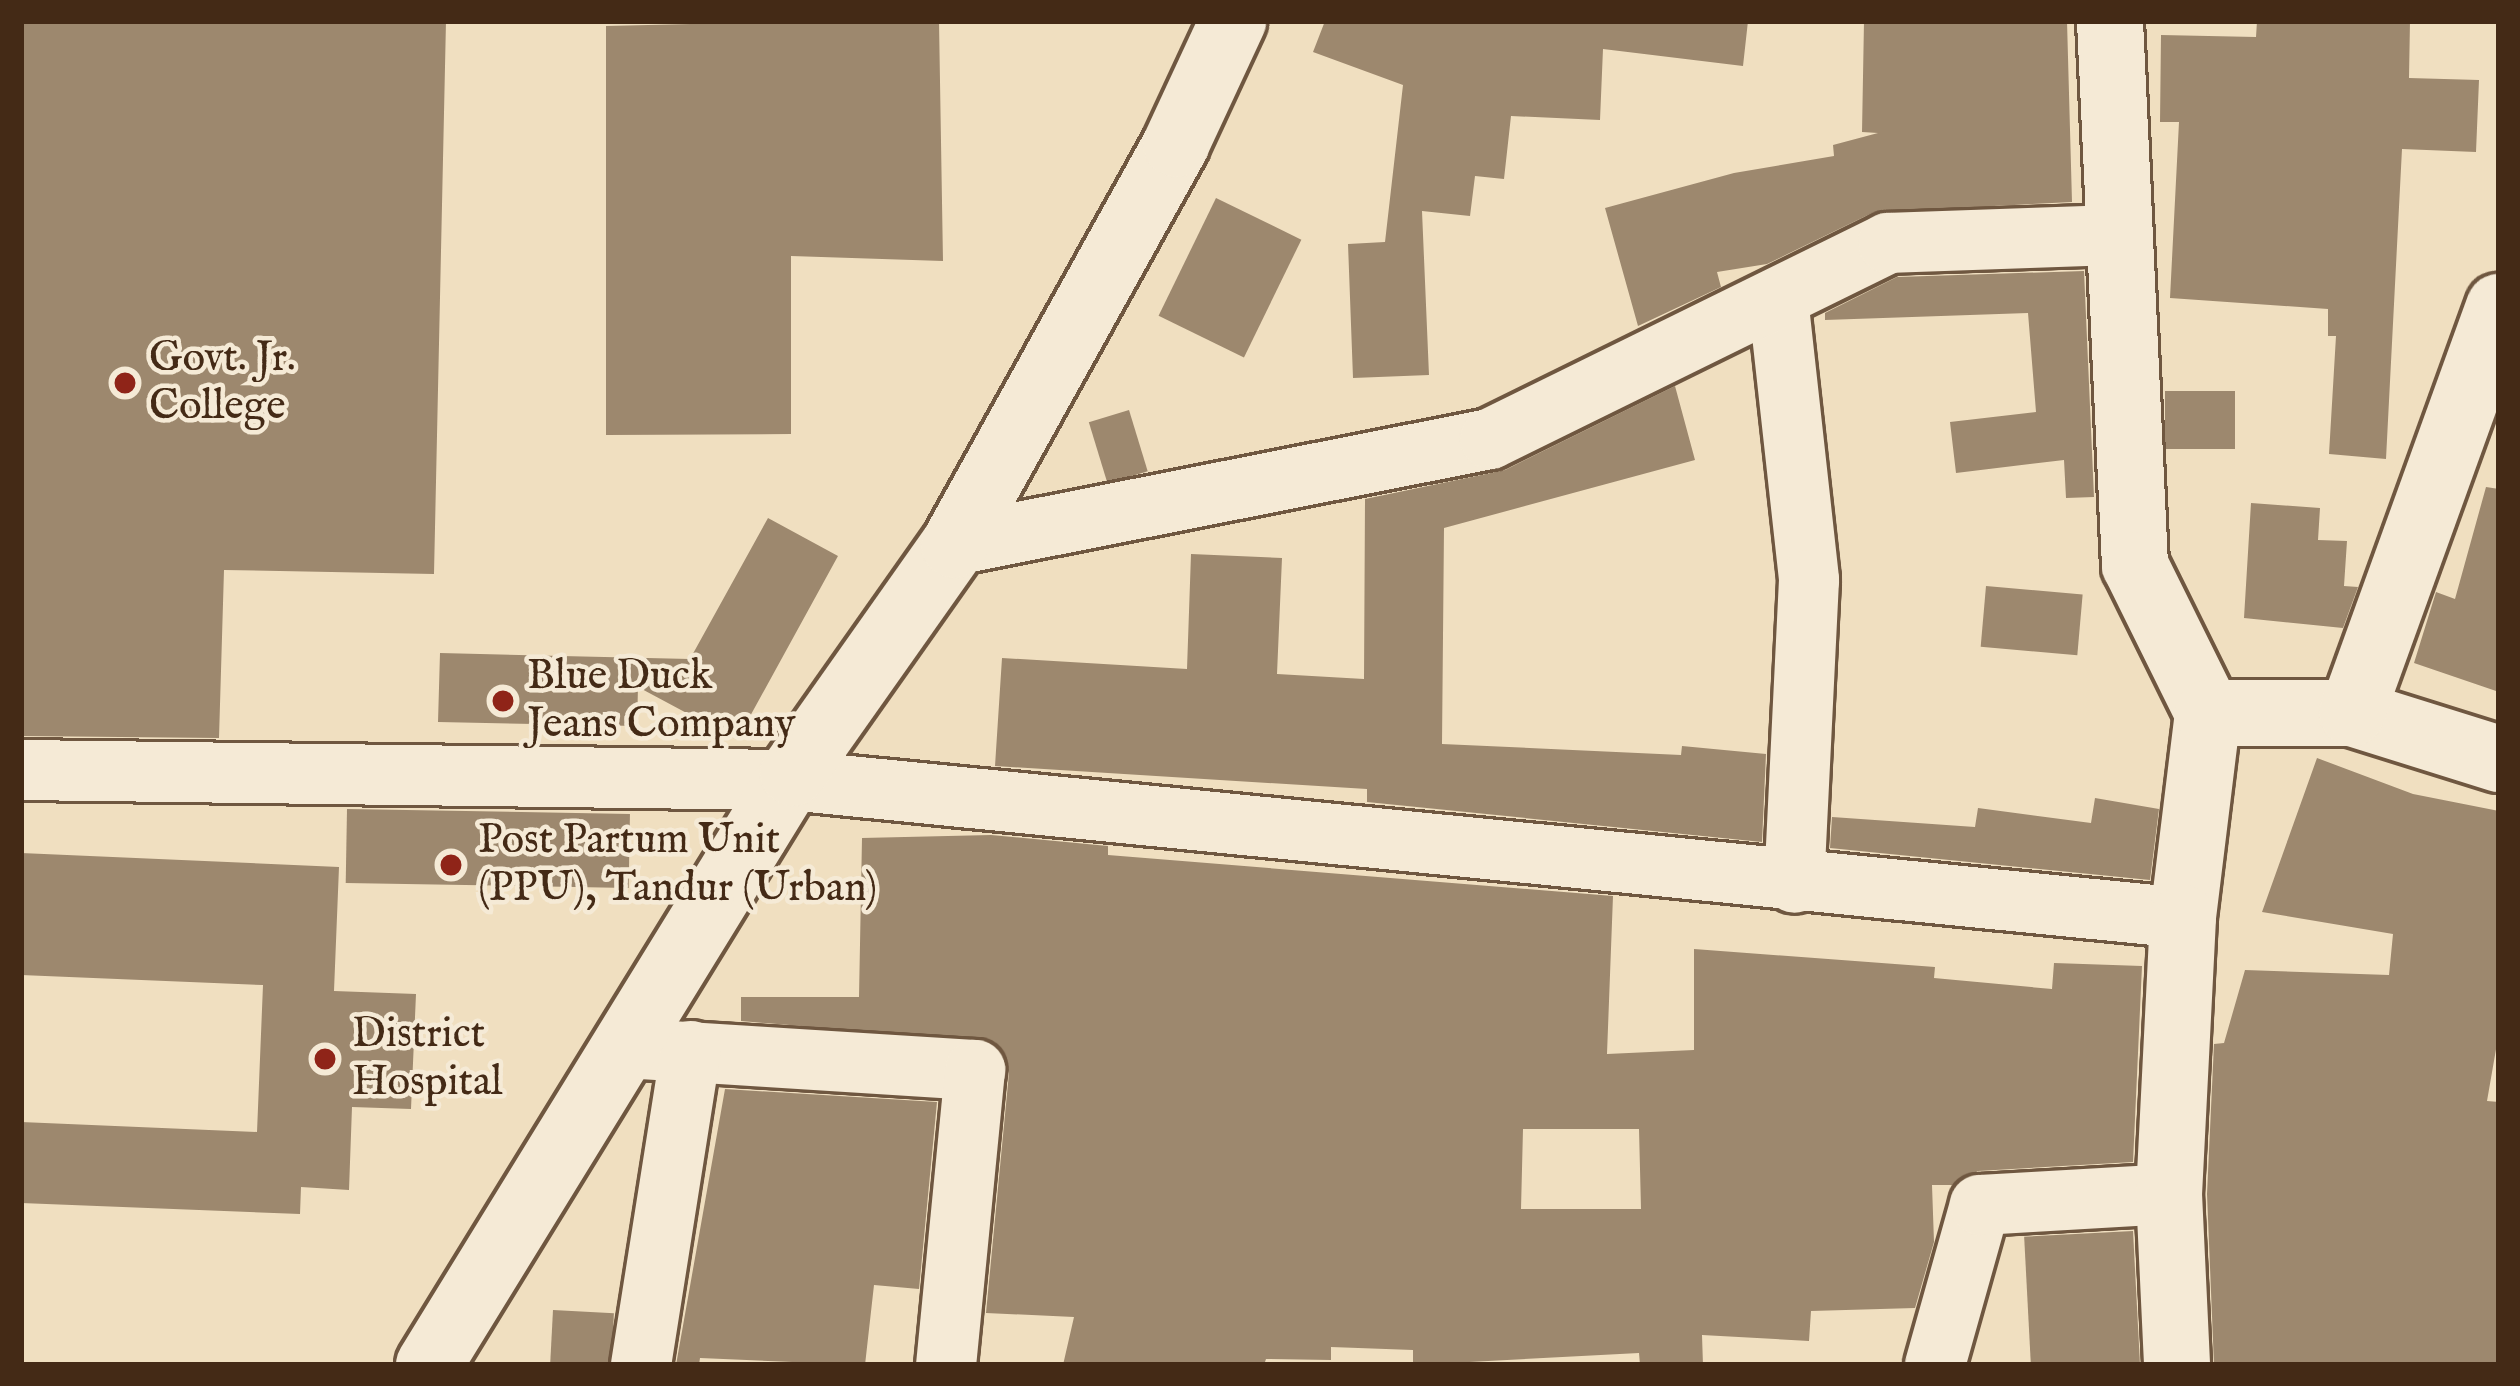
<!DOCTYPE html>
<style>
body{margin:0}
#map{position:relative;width:2520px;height:1386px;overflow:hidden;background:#f0dfc0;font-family:"IM FELL English",serif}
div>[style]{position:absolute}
.building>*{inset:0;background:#9d886e;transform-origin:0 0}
.roads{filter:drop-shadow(3px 0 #6f5740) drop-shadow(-3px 0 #6f5740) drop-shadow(0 3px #6f5740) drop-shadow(0 -3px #6f5740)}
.street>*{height:60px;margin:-30px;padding:0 30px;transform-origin:30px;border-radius:30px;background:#f5ead6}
.secondary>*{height:66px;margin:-33px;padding:0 33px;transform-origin:33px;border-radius:33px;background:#f5ead6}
.dots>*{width:33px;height:33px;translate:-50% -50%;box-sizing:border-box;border:6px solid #f5ead6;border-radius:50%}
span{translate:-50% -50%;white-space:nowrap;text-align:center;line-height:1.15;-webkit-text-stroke:9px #f5ead6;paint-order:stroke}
.poi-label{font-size:42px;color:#442a16}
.left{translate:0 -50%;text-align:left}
.frame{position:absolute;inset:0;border:24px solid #442a16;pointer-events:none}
</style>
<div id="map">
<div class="building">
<i style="clip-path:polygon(21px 21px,446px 21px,434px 574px,224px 570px,219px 738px,21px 736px)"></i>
<i style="clip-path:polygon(817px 21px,939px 21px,943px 261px,791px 256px,791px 434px,606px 435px,606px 26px)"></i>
<i style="clip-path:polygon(1325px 21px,1748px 21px,1743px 66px,1603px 49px,1600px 120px,1511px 116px,1504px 179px,1475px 176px,1470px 216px,1422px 211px,1429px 375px,1353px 378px,1348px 244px,1385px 242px,1403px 85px,1313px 52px)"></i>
<i style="clip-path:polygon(1864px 21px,2067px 21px,2072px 202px,1874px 212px,1767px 264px,1717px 272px,1721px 287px,1638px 326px,1605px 208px,1734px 173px,1834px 156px,1833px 145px,1878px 133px,1862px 132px)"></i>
<i style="clip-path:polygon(2257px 21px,2410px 21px,2409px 78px,2479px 80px,2476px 152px,2402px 149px,2386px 459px,2329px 454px,2336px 336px,2328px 336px,2328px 309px,2170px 298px,2179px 122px,2160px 122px,2161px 35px,2256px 37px)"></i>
<i style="left:1216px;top:198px;width:95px;height:131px;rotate:26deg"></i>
<i style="clip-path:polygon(2084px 271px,2094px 497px,2066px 498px,2064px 460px,1956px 473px,1950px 422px,2036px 412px,2028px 313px,1825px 320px,1825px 313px,1897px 277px)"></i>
<i style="clip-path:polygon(1675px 386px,1695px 460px,1444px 528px,1442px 744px,1681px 755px,1682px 746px,1766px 754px,1762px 842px,1367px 802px,1367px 789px,995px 766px,1002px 658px,1187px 669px,1191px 554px,1282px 558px,1277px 674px,1364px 679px,1365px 499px,1505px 470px)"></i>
<i style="left:2235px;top:391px;width:58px;height:70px;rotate:90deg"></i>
<i style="left:1129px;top:410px;width:64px;height:42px;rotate:73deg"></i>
<i style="clip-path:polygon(2486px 487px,2499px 489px,2499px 692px,2414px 663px,2436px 592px,2455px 599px)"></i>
<i style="clip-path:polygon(2251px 503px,2320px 508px,2318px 540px,2347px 541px,2344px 586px,2358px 587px,2343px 628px,2244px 618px)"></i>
<i style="clip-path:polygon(768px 518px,838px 556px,737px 740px,638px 687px,637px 726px,438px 722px,440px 653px,690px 659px)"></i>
<i style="left:1986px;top:586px;width:97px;height:61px;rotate:5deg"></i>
<i style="clip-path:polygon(2317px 758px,2413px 794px,2499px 811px,2499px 1032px,2487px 1101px,2499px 1102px,2499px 1365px,2214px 1365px,2207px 1194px,2214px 1044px,2224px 1043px,2245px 970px,2389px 975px,2393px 934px,2262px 912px)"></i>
<i style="clip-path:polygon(2095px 798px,2159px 809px,2150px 880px,1830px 848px,1832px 817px,1975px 827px,1978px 808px,2091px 823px)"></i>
<i style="left:347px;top:809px;width:283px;height:74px;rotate:1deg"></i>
<i style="clip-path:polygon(evenodd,991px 835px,1108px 846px,1108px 855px,1613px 896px,1607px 1054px,1694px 1050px,1694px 949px,1935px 967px,1934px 978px,2052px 989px,2054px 963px,2142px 966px,2133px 1162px,1978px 1171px,1954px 1185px,1932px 1185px,1934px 1242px,1915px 1308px,1811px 1311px,1809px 1341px,1702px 1335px,1703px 1365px,1640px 1365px,1639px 1353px,1413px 1365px,1413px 1350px,1331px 1347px,1331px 1360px,1266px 1359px,1264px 1365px,1063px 1365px,1074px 1317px,986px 1313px,1009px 1073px,995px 1042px,741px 1021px,741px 997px,859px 997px,862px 838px,991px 835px,1523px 1129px,1639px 1129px,1641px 1209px,1521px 1209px,1523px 1129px)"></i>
<i style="clip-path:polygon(21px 853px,339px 867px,334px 991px,416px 994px,411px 1109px,352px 1107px,349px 1190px,301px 1187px,300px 1214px,21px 1203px,21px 1122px,257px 1132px,263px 985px,21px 975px)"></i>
<i style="clip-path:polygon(725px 1089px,937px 1102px,919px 1289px,874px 1285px,865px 1365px,700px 1358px,699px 1365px,676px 1365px)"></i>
<i style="left:2133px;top:1231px;width:134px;height:109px;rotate:87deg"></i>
<i style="left:553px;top:1310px;width:61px;height:55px;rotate:3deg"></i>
</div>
<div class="roads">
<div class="street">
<i style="left:1778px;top:298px;width:284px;rotate:83.7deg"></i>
<i style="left:1809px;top:580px;width:303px;rotate:92.8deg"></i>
<i style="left:954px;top:545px;width:546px;rotate:-11.19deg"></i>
<i style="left:1490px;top:439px;width:444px;rotate:-26.2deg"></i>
<i style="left:1888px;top:243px;width:232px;rotate:-2deg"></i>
<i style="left:21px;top:770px;width:768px;rotate:0.75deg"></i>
<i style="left:789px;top:780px;width:1401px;rotate:5.65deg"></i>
<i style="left:624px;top:1048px;width:352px;rotate:3.6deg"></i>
<i style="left:975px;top:1070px;width:296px;rotate:95.6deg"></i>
<i style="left:641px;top:1365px;width:318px;rotate:-81deg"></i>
<i style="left:1935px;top:1365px;width:166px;rotate:-74.3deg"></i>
<i style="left:1980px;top:1205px;width:189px;rotate:-3.3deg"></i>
</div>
<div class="secondary">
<i style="left:2110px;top:21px;width:545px;rotate:87.37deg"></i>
<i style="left:2135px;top:565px;width:165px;rotate:63.7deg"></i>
<i style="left:2208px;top:713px;width:207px;rotate:97deg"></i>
<i style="left:2183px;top:918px;width:276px;rotate:92.9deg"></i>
<i style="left:2169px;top:1194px;width:171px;rotate:87.3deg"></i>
<i style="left:2208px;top:713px;width:144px"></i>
<i style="left:2352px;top:713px;width:154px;rotate:17.4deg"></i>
<i style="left:2352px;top:713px;width:432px;rotate:-70.1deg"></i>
<i style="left:429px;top:1365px;width:695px;rotate:-58.41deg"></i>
<i style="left:793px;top:773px;width:279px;rotate:-54.8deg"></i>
<i style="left:954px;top:545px;width:458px;rotate:-61deg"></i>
<i style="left:1176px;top:144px;width:136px;rotate:-65.1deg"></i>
</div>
</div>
<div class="dots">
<i style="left:125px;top:383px;background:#8f2418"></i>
<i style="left:503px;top:701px;background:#8f2418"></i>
<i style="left:451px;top:865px;background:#8f2418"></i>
<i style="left:325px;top:1059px;background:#8f2418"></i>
</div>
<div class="poi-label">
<span class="left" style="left:149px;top:383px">Govt. Jr.<br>College</span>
<span class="left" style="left:527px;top:701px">Blue Duck<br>Jeans Company</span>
<span class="left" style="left:478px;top:865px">Post Partum Unit<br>(PPU), Tandur (Urban)</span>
<span class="left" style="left:352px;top:1059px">District<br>Hospital</span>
</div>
<div class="frame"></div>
</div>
